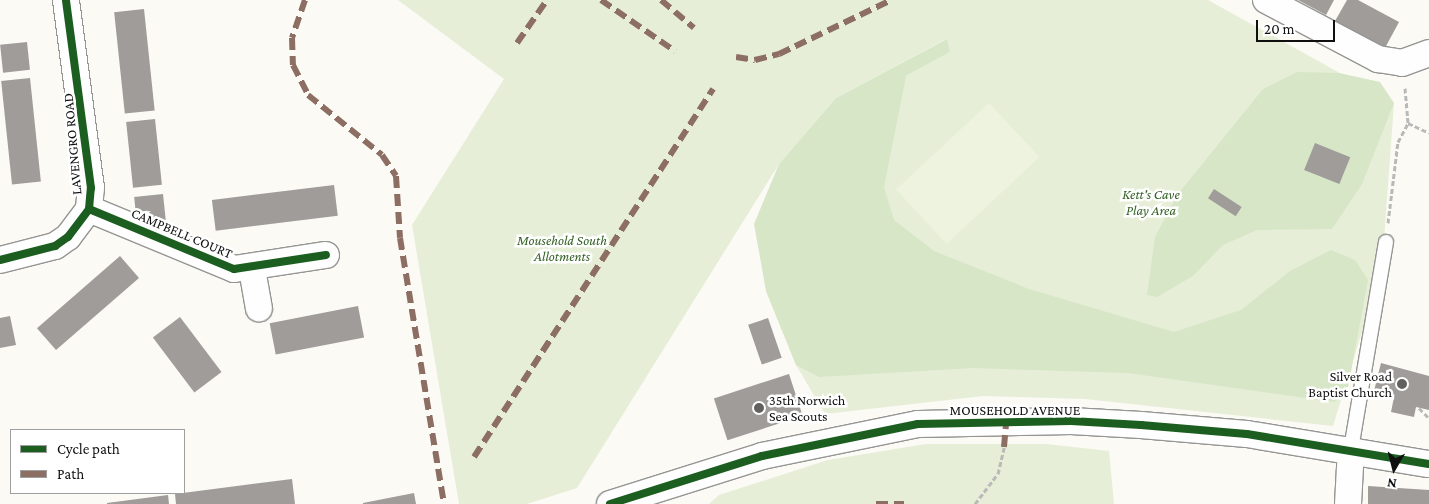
<!DOCTYPE html>
<style>
body{margin:0}
#map{position:relative;width:1429px;height:504px;overflow:hidden;background:#fbfaf5;font-family:"Crimson Pro",serif}
div>[style]{position:absolute}
.green>*{inset:0;background:#e6eed7}
.forest>*{inset:0;background:#d7e6c6}
.pitch>*{inset:0;background:#eef3e0;transform-origin:0 0}
.building>*{inset:0;background:#9f9c9a;transform-origin:0 0}
.path>*{height:3px;margin-top:-1.5px;transform-origin:0;background:repeating-linear-gradient(90deg,#b9b9b8 0 5px,transparent 0 7.5px)}
.roads{filter:drop-shadow(1px 0 #959593) drop-shadow(-1px 0 #959593) drop-shadow(0 1px #959593) drop-shadow(0 -1px #959593)}
.lane>*{height:14px;margin:-7px;padding:0 7px;transform-origin:7px;border-radius:7px;background:#fefefe}
.street>*{height:26px;margin:-13px;padding:0 13px;transform-origin:13px;border-radius:13px;background:#fefefe}
.quiet>*{height:6px;margin-top:-3px;transform-origin:0;background:repeating-linear-gradient(90deg,#8d6e63 0 12px,transparent 0 18px)}
.cycleway>*{height:8px;margin:-4px;padding:0 4px;transform-origin:4px;border-radius:4px;background:#1b5e20}
.dots>*{width:14px;height:14px;translate:-50% -50%;box-sizing:border-box;border:2px solid #fff;border-radius:50%}
span{translate:-50% -50%;white-space:nowrap;text-align:center;line-height:1.15;-webkit-text-stroke:5px #fff;paint-order:stroke}
.street-label{font-size:14px;color:#0f0f0f}
.park-label{font-size:14px;color:#346125;font-style:italic}
.poi-label{font-size:14px;color:#0f0f0f}
.right{translate:-100% -50%;text-align:right}
.left{translate:0 -50%;text-align:left}
.legend{position:absolute;left:10px;top:429px;width:175px;height:65px;box-sizing:border-box;background:#fff;border:1px solid #9f9f9f;margin:0;padding:6px 9px;list-style:none;font-size:15px;color:#0f0f0f}
.legend li{display:flex;align-items:center;gap:10px;height:25px}
.legend b{width:25px;border:1px solid #9f9f9f}
.north{position:absolute;left:1369px;top:444px;width:50px;height:50px;-webkit-text-stroke:4px #fff;paint-order:stroke;rotate:188deg;font-size:14px;font-weight:700;line-height:20px;text-align:center;color:#0f0f0f}
.north::after{content:'';display:block;margin:auto;width:18px;height:22px;background:#0f0f0f;clip-path:polygon(50% 0,100% 100%,50% 72%,0 100%)}
.scale{position:absolute;left:1256px;top:20px;width:79px;height:22px;box-sizing:border-box;border:2px solid #0f0f0f;border-top:0;padding-left:6px;font-size:15px;line-height:18px;white-space:nowrap;color:#0f0f0f;-webkit-text-stroke:4px #fff;paint-order:stroke}
</style>
<div id="map">
<div class="green">
<i style="clip-path:polygon(398px 0,1208px 0,1394px 103px,1382px 267px,1333px 426px,1085px 399px,983px 396px,825px 414px,796px 365px,766px 291px,906px 76px,950px 52px,946px 39px,836px 98px,779px 164px,577px 488px,527px 504px,459px 504px,412px 225px,504px 79px)"></i>
<i style="clip-path:polygon(926px 444px,1046px 444px,1109px 451px,1114px 504px,709px 504px,719px 495px,828px 460px)"></i>
</div>
<div class="forest">
<i style="clip-path:polygon(947px 39px,950px 52px,906px 76px,884px 187px,894px 220px,934px 251px,1029px 289px,1174px 332px,1241px 310px,1290px 271px,1331px 250px,1355px 260px,1368px 280px,1347px 393px,1334px 402px,1128px 373px,973px 368px,819px 377px,796px 365px,766px 291px,754px 224px,779px 164px,836px 98px)"></i>
<i style="clip-path:polygon(1297px 72px,1339px 73px,1380px 82px,1394px 103px,1362px 184px,1332px 229px,1257px 230px,1223px 245px,1193px 276px,1157px 297px,1147px 295px,1155px 237px,1178px 194px,1263px 89px)"></i>
</div>
<div class="pitch">
<i style="left:989px;top:103px;width:74px;height:127px;rotate:47deg"></i>
</div>
<div class="building">
<i style="clip-path:polygon(1298px 0,1334px 0,1326px 15px)"></i>
<i style="clip-path:polygon(1347px 0,1358px 0,1399px 22px,1385px 48px,1335px 21px)"></i>
<i style="left:144px;top:9px;width:102px;height:30px;rotate:84deg"></i>
<i style="left:27px;top:42px;width:28px;height:27px;rotate:84deg"></i>
<i style="left:30px;top:78px;width:104px;height:29px;rotate:84deg"></i>
<i style="left:155px;top:119px;width:66px;height:29px;rotate:84deg"></i>
<i style="left:1315px;top:143px;width:38px;height:29px;rotate:22deg"></i>
<i style="left:334px;top:185px;width:31px;height:123px;rotate:83deg"></i>
<i style="left:1214px;top:189px;width:33px;height:11px;rotate:33deg"></i>
<i style="left:163px;top:194px;width:28px;height:29px;rotate:84deg"></i>
<i style="left:120px;top:256px;width:29px;height:110px;rotate:49deg"></i>
<i style="left:358px;top:306px;width:32px;height:90px;rotate:79deg"></i>
<i style="clip-path:polygon(10px 316px,16px 345px,0 348px,0 318px)"></i>
<i style="left:180px;top:317px;width:69px;height:34px;rotate:53deg"></i>
<i style="left:768px;top:318px;width:42px;height:21px;rotate:71deg"></i>
<i style="clip-path:polygon(1381px 363px,1429px 376px,1429px 410px,1416px 407px,1414px 417px,1391px 412px,1394px 397px,1374px 391px)"></i>
<i style="left:789px;top:374px;width:44px;height:79px;rotate:72deg"></i>
<i style="clip-path:polygon(292px 479px,295px 504px,176px 504px,175px 494px)"></i>
<i style="clip-path:polygon(1368px 486px,1429px 490px,1429px 504px,1368px 504px)"></i>
<i style="clip-path:polygon(414px 493px,416px 504px,363px 504px,363px 503px)"></i>
<i style="clip-path:polygon(168px 495px,169px 504px,107px 504px,107px 503px)"></i>
</div>
<div class="path">
<i style="left:1405px;top:88px;width:35px;rotate:85deg"></i>
<i style="left:1388px;top:223px;width:82px;rotate:-83deg"></i>
<i style="left:1398px;top:142px;width:21px;rotate:-62deg"></i>
<i style="left:1408px;top:123px;width:23px;rotate:25deg"></i>
<i style="left:1419px;top:408px;width:14px;rotate:45deg"></i>
<i style="left:975px;top:504px;width:38px;rotate:-53deg"></i>
<i style="left:998px;top:474px;width:28px;rotate:-77deg"></i>
</div>
<div class="roads">
<div class="lane">
<i style="left:1351px;top:449px;width:210px;rotate:-80.4deg"></i>
</div>
<div class="street">
<i style="left:1266px;top:0;width:127px;rotate:27.8deg"></i>
<i style="left:1378px;top:59px;width:24px;rotate:9deg"></i>
<i style="left:1402px;top:63px;width:29px;rotate:-20deg"></i>
<i style="left:89px;top:209px;width:157px;rotate:22.5deg"></i>
<i style="left:234px;top:269px;width:93px;rotate:-8.7deg"></i>
<i style="left:0;top:260px;width:57px;rotate:-14.3deg"></i>
<i style="left:55px;top:246px;width:16px;rotate:-35deg"></i>
<i style="left:68px;top:237px;width:35px;rotate:-53deg"></i>
<i style="left:89px;top:209px;width:21px;rotate:-85deg"></i>
<i style="left:91px;top:188px;width:190px;rotate:-97.6deg"></i>
<i style="left:252px;top:269px;width:40px;rotate:80deg"></i>
<i style="left:610px;top:504px;width:159px;rotate:-17.5deg"></i>
<i style="left:762px;top:456px;width:159px;rotate:-11.6deg"></i>
<i style="left:918px;top:424px;width:153px;rotate:-1.1deg"></i>
<i style="left:1071px;top:421px;width:70px;rotate:3.3deg"></i>
<i style="left:1141px;top:425px;width:106px;rotate:4.9deg"></i>
<i style="left:1247px;top:434px;width:184px;rotate:9.4deg"></i>
<i style="left:1348px;top:504px;width:55px;rotate:-86.9deg"></i>
</div>
</div>
<div class="quiet">
<i style="left:305px;top:0;width:40px;rotate:108.9deg"></i>
<i style="left:292px;top:38px;width:27px;rotate:88deg"></i>
<i style="left:293px;top:65px;width:34px;rotate:63deg"></i>
<i style="left:308px;top:95px;width:95px;rotate:39deg"></i>
<i style="left:382px;top:155px;width:25px;rotate:56deg"></i>
<i style="left:396px;top:176px;width:62px;rotate:86.3deg"></i>
<i style="left:400px;top:238px;width:270px;rotate:80.6deg"></i>
<i style="left:601px;top:0;width:90px;rotate:34.6deg"></i>
<i style="left:661px;top:0;width:43px;rotate:40.3deg"></i>
<i style="left:517px;top:43px;width:52px;rotate:-55.1deg"></i>
<i style="left:736px;top:57px;width:19px;rotate:9deg"></i>
<i style="left:755px;top:60px;width:25px;rotate:-14deg"></i>
<i style="left:779px;top:54px;width:124px;rotate:-25.7deg"></i>
<i style="left:1004px;top:447px;width:25px;rotate:-85deg"></i>
<i style="left:474px;top:457px;width:439px;rotate:-57deg"></i>
<i style="left:876px;top:504px;width:28px"></i>
</div>
<div class="cycleway">
<i style="left:89px;top:209px;width:157px;rotate:22.5deg"></i>
<i style="left:234px;top:269px;width:93px;rotate:-8.7deg"></i>
<i style="left:0;top:260px;width:57px;rotate:-14.3deg"></i>
<i style="left:55px;top:246px;width:16px;rotate:-35deg"></i>
<i style="left:68px;top:237px;width:35px;rotate:-53deg"></i>
<i style="left:89px;top:209px;width:21px;rotate:-85deg"></i>
<i style="left:91px;top:188px;width:190px;rotate:-97.6deg"></i>
<i style="left:610px;top:504px;width:159px;rotate:-17.5deg"></i>
<i style="left:762px;top:456px;width:159px;rotate:-11.6deg"></i>
<i style="left:918px;top:424px;width:153px;rotate:-1.1deg"></i>
<i style="left:1071px;top:421px;width:70px;rotate:3.3deg"></i>
<i style="left:1141px;top:425px;width:106px;rotate:4.9deg"></i>
<i style="left:1247px;top:434px;width:184px;rotate:9.4deg"></i>
</div>
<div class="dots">
<i style="left:1402px;top:384px;background:#626160"></i>
<i style="left:759px;top:408px;background:#626160"></i>
</div>
<div class="street-label">
<span style="left:72px;top:144px;rotate:-95deg">LAVENGRO ROAD</span>
<span style="left:182px;top:233px;rotate:23deg">CAMPBELL COURT</span>
<span style="left:1015px;top:410px">MOUSEHOLD AVENUE</span>
</div>
<div class="park-label">
<span style="left:1151px;top:202px">Kett's Cave<br>Play Area</span>
<span style="left:562px;top:248px">Mousehold South<br>Allotments</span>
</div>
<div class="poi-label">
<span class="right" style="left:1392px;top:384px">Silver Road<br>Baptist Church</span>
<span class="left" style="left:769px;top:408px">35th Norwich<br>Sea Scouts</span>
</div>
<ul class="legend">
<li><b style="height:6px;background:#1b5e20"></b>Cycle path</li>
<li><b style="height:6px;background:#8d6e63"></b>Path</li>
</ul>
<div class="north">N</div>
<div class="scale">20 m</div>
</div>
